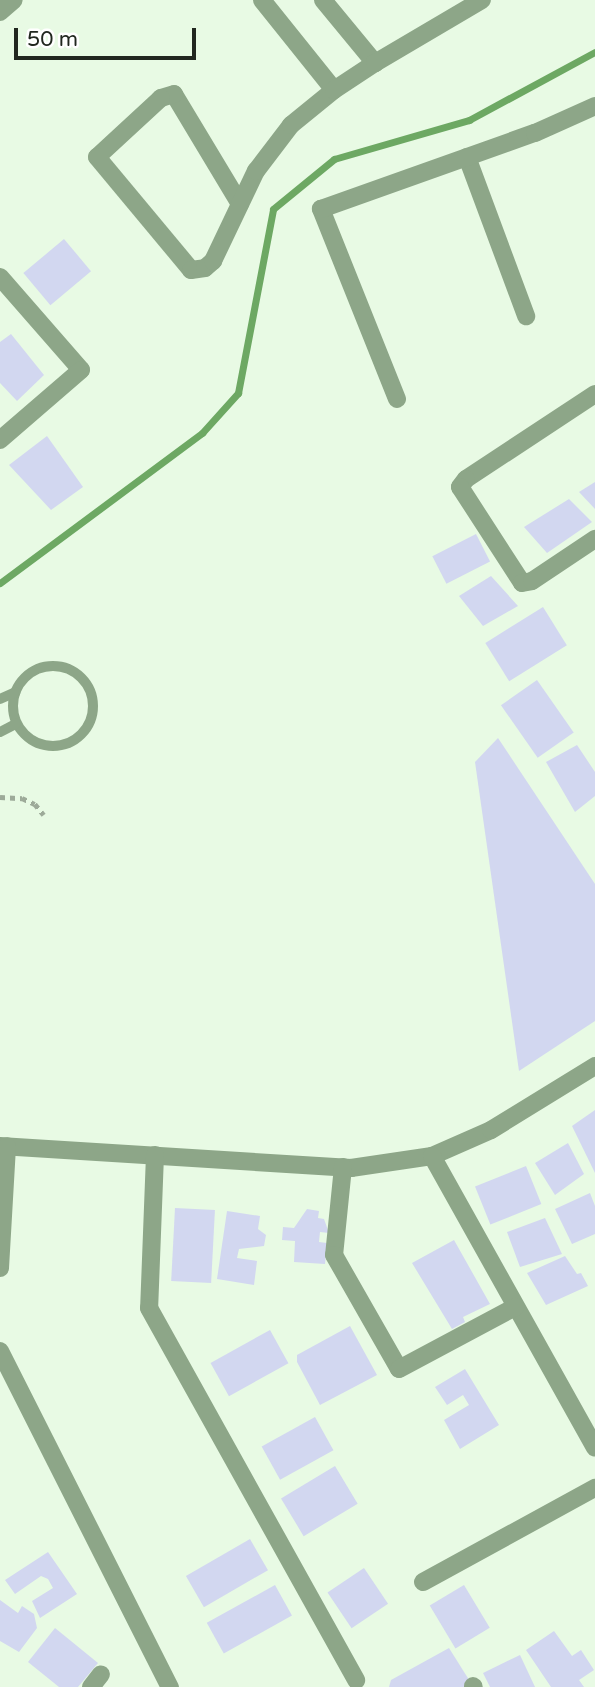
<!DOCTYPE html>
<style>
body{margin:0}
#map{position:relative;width:595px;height:1687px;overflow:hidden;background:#e8fae4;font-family:"Varela Round",sans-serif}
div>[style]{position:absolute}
.stream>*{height:7px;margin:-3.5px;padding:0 3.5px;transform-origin:3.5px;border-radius:3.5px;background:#6da863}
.building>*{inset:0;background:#d2d7f0;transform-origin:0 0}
.path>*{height:4.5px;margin-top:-2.25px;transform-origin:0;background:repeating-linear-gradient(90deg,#9daa99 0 5px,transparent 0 10px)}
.lane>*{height:10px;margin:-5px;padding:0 5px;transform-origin:5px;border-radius:5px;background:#8da688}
.lane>.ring{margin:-5px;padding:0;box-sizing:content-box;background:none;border:10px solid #8da688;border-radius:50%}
.street>*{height:18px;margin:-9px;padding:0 9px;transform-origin:9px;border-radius:9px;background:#8da688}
span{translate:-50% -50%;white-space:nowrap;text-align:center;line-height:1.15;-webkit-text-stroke:6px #fff;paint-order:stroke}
.scale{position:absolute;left:14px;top:28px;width:182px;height:32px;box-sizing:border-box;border:4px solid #21271f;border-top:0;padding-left:9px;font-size:21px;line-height:24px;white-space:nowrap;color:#21271f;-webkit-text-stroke:5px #fff;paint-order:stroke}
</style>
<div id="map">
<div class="stream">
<i style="left:0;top:583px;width:252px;rotate:-36.6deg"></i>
<i style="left:202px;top:433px;width:54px;rotate:-48deg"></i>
<i style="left:238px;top:393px;width:187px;rotate:-79.2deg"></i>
<i style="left:273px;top:209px;width:79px;rotate:-39.3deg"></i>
<i style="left:334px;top:159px;width:141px;rotate:-16.1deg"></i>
<i style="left:469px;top:120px;width:143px;rotate:-28.4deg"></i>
</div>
<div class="building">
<i style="left:64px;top:239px;width:42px;height:53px;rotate:50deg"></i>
<i style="clip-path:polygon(11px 334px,44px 375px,17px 401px,0 383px,0 342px)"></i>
<i style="clip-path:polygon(47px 436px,83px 487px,51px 510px,9px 465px)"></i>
<i style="clip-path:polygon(595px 482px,595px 509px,579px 492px)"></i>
<i style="clip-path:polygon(569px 499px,592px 522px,547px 553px,524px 527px)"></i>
<i style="left:476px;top:534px;width:31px;height:49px;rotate:63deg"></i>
<i style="clip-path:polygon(491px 576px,518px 606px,483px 626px,459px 596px)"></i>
<i style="left:543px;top:607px;width:45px;height:68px;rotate:58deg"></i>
<i style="left:537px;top:680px;width:64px;height:44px;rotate:55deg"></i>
<i style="clip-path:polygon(498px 738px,595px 884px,595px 1021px,519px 1071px,475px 762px)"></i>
<i style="clip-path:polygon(577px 745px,595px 772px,595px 796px,575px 812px,546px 762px)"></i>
<i style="clip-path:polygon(595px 1110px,595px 1173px,572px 1126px)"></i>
<i style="clip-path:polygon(568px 1143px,584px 1174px,555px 1195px,535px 1163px)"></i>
<i style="left:526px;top:1166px;width:41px;height:55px;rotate:68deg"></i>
<i style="clip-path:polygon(590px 1193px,595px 1206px,595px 1234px,572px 1244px,555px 1209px)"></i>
<i style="left:175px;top:1208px;width:40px;height:73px;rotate:3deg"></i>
<i style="clip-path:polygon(307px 1209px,319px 1211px,318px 1218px,324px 1219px,329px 1233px,320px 1232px,319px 1242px,327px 1243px,325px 1264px,294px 1262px,295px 1241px,282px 1240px,283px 1227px,294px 1228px)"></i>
<i style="clip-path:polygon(227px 1211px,260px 1216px,258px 1229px,266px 1235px,264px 1246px,239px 1249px,237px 1258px,257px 1261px,254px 1285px,217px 1279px)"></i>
<i style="clip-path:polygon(545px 1218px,562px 1254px,520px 1267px,507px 1232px)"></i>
<i style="clip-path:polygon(454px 1240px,490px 1304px,463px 1317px,465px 1322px,452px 1329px,412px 1263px)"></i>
<i style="clip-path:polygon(565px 1256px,577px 1274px,581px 1273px,588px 1286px,546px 1305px,527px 1273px)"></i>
<i style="clip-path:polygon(350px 1326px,377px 1375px,320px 1405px,297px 1362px,297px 1355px)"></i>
<i style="left:270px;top:1330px;width:38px;height:68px;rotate:61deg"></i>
<i style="clip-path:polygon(465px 1369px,499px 1425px,460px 1449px,444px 1420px,469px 1405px,463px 1395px,447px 1405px,435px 1387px)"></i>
<i style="left:315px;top:1417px;width:38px;height:61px;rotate:61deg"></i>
<i style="left:335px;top:1466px;width:44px;height:63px;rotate:59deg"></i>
<i style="left:250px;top:1539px;width:36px;height:74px;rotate:60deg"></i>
<i style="clip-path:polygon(48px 1552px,77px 1594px,40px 1618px,32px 1601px,53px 1588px,48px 1579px,41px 1576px,15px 1594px,5px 1580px)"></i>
<i style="left:364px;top:1568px;width:43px;height:44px;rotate:56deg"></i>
<i style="left:275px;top:1585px;width:35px;height:78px;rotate:61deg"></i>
<i style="left:464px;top:1585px;width:50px;height:40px;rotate:59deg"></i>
<i style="clip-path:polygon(0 1600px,18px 1613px,22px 1606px,34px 1614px,37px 1628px,19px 1652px,0 1641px)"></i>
<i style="clip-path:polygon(55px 1628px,98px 1663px,78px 1687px,59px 1687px,28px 1662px)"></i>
<i style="clip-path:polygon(554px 1631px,572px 1656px,581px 1650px,594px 1670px,579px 1680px,584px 1687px,551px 1687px,526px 1650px)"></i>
<i style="clip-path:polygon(449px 1648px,471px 1683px,466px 1687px,389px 1687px,391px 1680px)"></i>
<i style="clip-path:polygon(520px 1655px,535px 1687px,490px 1687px,483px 1673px)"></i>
</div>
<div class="path">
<i style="left:0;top:797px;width:22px;rotate:3deg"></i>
<i style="left:22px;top:798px;width:14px;rotate:25deg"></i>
<i style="left:35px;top:804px;width:14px;rotate:51deg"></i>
</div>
<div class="lane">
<i class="ring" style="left:13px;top:666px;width:70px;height:70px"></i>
<i style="left:0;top:699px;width:17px;rotate:-24deg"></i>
<i style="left:0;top:732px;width:18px;rotate:-27deg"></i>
</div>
<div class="street">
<i style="left:262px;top:0;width:115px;rotate:51.3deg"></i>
<i style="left:323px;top:0;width:82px;rotate:50.5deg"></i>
<i style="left:0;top:12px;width:18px;rotate:-41deg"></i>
<i style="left:467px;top:157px;width:170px;rotate:69.6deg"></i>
<i style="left:240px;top:204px;width:128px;rotate:-121deg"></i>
<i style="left:174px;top:94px;width:14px;rotate:163deg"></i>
<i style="left:161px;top:98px;width:87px;rotate:137.3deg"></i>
<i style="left:97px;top:157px;width:147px;rotate:50.2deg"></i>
<i style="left:191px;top:270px;width:14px;rotate:-8deg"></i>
<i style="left:205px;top:268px;width:11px;rotate:-41deg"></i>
<i style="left:213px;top:261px;width:100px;rotate:-64.5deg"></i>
<i style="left:256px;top:171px;width:58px;rotate:-52.7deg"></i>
<i style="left:291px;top:125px;width:55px;rotate:-39.1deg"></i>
<i style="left:334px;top:90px;width:49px;rotate:-33.4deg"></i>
<i style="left:375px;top:63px;width:124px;rotate:-30.5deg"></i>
<i style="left:0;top:277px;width:123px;rotate:48.9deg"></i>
<i style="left:81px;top:370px;width:107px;rotate:139.2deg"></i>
<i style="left:595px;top:394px;width:154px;rotate:146.6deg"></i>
<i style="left:466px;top:479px;width:10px;rotate:127deg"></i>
<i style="left:460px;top:487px;width:114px;rotate:57.1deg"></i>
<i style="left:522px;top:583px;width:10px;rotate:-11deg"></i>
<i style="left:532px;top:581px;width:76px;rotate:-33.7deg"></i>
<i style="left:397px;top:399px;width:205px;rotate:-111.8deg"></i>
<i style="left:321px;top:209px;width:227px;rotate:-19.6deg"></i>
<i style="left:535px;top:133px;width:66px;rotate:-24.2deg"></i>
<i style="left:0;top:1146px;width:352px;rotate:3.6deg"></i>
<i style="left:351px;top:1168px;width:82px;rotate:-8.4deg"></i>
<i style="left:432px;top:1156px;width:64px;rotate:-23.8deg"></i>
<i style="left:491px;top:1130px;width:122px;rotate:-31.6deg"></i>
<i style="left:155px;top:1155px;width:153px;rotate:92.2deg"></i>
<i style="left:149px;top:1308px;width:426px;rotate:60.9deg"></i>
<i style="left:432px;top:1156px;width:334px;rotate:60.8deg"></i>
<i style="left:343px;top:1167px;width:88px;rotate:95.8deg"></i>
<i style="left:334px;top:1255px;width:131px;rotate:60.3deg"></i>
<i style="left:399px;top:1369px;width:132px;rotate:-28.1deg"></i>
<i style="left:0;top:1268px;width:122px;rotate:-86.7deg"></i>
<i style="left:0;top:1351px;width:377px;rotate:63.2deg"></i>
<i style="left:423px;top:1582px;width:196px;rotate:-28.7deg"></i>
<i style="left:473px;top:1686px;width:1px;rotate:45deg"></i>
<i style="left:91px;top:1687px;width:16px;rotate:-52deg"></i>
</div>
<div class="scale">50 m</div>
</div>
